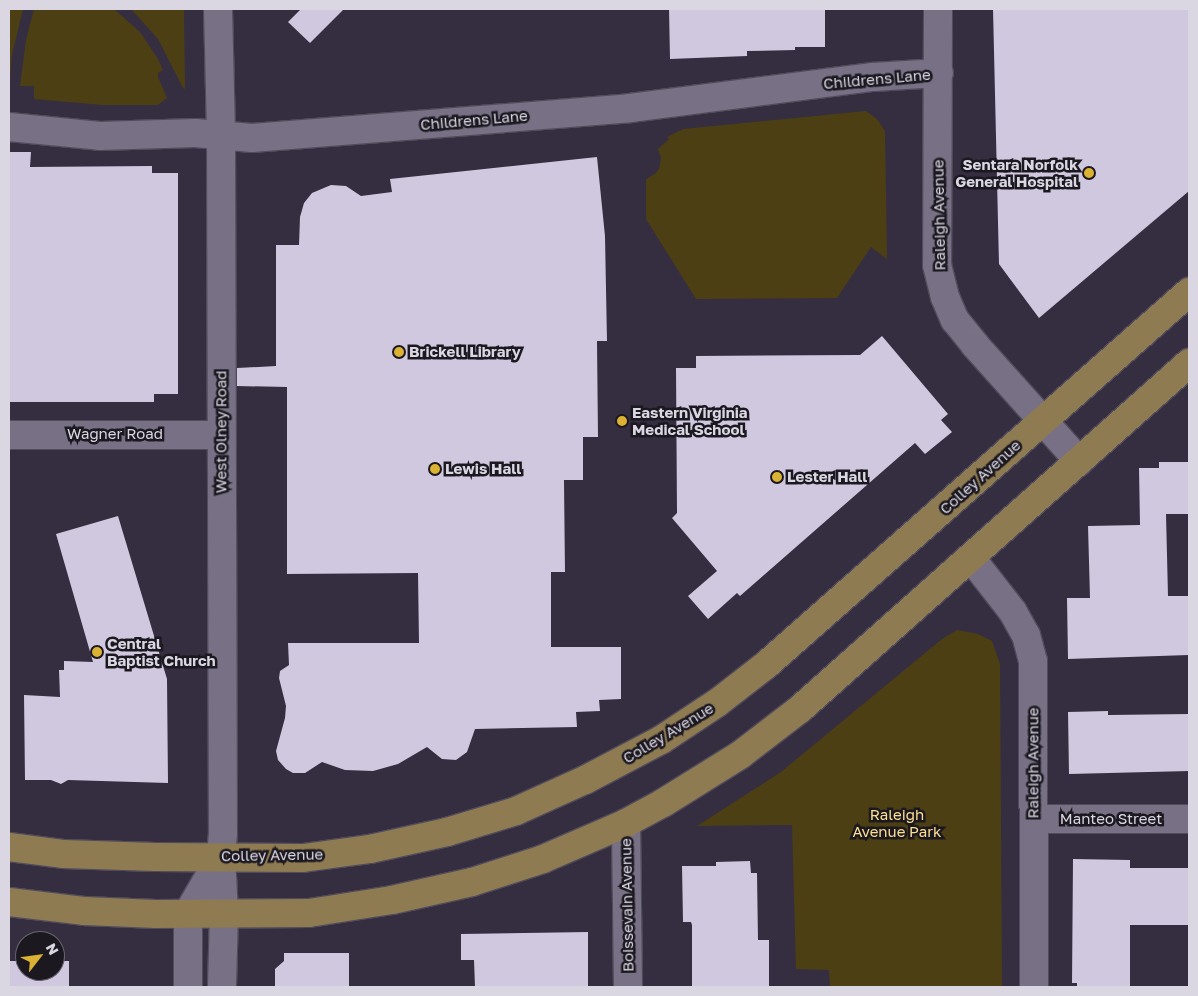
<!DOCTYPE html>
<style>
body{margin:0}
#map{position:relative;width:1198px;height:996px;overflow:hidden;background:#352e40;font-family:"Golos Text",sans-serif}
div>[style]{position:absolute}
.green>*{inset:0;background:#4d3f14}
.building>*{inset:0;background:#d0c8df}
.roads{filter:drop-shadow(1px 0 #514c5b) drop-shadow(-1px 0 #514c5b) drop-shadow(0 1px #514c5b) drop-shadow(0 -1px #514c5b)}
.minor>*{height:28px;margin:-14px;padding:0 14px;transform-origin:14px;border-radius:14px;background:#787186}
.major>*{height:28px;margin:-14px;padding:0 14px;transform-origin:14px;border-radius:14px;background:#8f7b51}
.dots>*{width:14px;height:14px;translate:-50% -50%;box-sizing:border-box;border:2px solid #1b1820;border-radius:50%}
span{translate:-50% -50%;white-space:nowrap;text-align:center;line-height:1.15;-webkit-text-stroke:5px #1b1820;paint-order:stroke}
.street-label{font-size:15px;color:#dad6e2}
.poi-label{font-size:15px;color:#dad6e2;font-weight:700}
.right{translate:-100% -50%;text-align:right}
.left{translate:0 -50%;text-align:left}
.park-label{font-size:15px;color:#fddf8f}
.frame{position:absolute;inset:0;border:10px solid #dad6e2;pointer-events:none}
.north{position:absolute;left:15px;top:931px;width:50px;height:50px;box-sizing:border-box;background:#1b1820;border:1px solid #67646e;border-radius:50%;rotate:60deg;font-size:14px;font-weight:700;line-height:20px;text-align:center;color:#dad6e2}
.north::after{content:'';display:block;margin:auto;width:18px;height:22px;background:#dbb233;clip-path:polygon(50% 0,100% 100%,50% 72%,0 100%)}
</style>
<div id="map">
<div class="green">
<i style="clip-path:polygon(9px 9px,23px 9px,12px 55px,9px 93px)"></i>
<i style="clip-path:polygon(34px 9px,114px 9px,140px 32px,158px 59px,163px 70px,158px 73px,158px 77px,167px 98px,158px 105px,103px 105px,34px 99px,34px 86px,20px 86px,26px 40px)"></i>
<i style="clip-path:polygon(131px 9px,184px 9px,185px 89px,183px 88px,158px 39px)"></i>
<i style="clip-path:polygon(866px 111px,877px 119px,885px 131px,887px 259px,871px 247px,837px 298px,696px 299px,646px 219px,646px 179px,655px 174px,659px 169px,661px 158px,658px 149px,669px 139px,667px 137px,683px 129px)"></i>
<i style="clip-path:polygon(957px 630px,978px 634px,992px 641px,1000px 664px,1002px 987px,830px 987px,829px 970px,796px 969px,792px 825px,697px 826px,781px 772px,942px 639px)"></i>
</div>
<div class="building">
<i style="clip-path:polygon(301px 9px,344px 9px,310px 43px,288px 22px)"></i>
<i style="clip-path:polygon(669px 9px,825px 9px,825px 47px,795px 47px,795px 50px,747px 51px,747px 56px,670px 59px)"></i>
<i style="clip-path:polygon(993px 9px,1189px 9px,1189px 191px,1039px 318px,999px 264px)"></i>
<i style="clip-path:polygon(9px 152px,31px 152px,30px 167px,152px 166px,152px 173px,178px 173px,178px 394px,154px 394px,154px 402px,9px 402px)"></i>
<i style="clip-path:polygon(597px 157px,605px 236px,607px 341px,597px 341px,598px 437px,583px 437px,583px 480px,564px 480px,565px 572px,551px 572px,551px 647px,621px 647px,621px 699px,599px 700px,600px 711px,576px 712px,577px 727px,475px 729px,467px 752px,456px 760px,442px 759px,427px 747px,398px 764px,373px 771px,345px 770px,322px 762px,305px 773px,293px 773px,286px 769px,278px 760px,276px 751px,285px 718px,286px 706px,279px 678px,280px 671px,289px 665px,288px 643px,419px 643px,418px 573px,287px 574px,287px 387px,237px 386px,237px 368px,276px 366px,276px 245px,299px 245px,300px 217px,304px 203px,312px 193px,331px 185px,346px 186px,361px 196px,392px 192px,390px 179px)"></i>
<i style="clip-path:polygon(882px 336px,948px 414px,941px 420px,952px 432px,925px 454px,915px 443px,740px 596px,737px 593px,708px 619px,688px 596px,717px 571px,672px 518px,677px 513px,676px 368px,696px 368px,696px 356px,860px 355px)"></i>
<i style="clip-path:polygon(1159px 462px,1189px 462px,1189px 514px,1166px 514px,1168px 596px,1189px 596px,1189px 655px,1068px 659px,1067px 598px,1090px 598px,1088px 526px,1140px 525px,1139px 468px,1159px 468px)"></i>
<i style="clip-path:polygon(118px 516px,167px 679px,168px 783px,68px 780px,61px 784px,51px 780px,25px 780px,24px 695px,60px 697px,59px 670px,64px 670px,64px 661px,93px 662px,56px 534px)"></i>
<i style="clip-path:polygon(1108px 711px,1108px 715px,1189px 714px,1189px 771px,1069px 774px,1068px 712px)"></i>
<i style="clip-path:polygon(1073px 859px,1130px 860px,1130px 868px,1189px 868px,1189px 925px,1130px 925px,1130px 987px,1077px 987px,1077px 983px,1072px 983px)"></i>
<i style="clip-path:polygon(750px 861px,751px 873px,757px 873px,758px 940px,769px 940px,769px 987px,692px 987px,692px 925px,691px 922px,683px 922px,682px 866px,716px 866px,716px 862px)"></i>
<i style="clip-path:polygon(588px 932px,588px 987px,475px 987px,474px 960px,461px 960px,461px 934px)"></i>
<i style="clip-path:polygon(284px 953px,349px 953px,349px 987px,275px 987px,275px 969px,284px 961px)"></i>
<i style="clip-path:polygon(9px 961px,25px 961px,25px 971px,55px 971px,55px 961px,69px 961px,69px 987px,9px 987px)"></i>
</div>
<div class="roads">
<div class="minor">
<i style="left:218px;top:9px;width:127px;rotate:88.6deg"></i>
<i style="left:221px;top:136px;width:697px;rotate:89.84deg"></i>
<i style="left:223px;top:833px;width:23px;rotate:95deg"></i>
<i style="left:221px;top:856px;width:58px;rotate:87deg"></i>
<i style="left:224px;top:914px;width:73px;rotate:91.6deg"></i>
<i style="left:938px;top:9px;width:256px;rotate:90.2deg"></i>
<i style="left:937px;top:265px;width:33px;rotate:76deg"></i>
<i style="left:945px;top:297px;width:25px;rotate:67deg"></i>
<i style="left:955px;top:320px;width:32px;rotate:51deg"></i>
<i style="left:975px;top:345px;width:156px;rotate:48.1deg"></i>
<i style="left:9px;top:127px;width:91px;rotate:5.6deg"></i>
<i style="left:100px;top:136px;width:95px;rotate:-1.8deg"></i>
<i style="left:195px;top:133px;width:57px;rotate:5deg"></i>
<i style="left:252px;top:138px;width:379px;rotate:-4.5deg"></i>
<i style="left:630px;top:108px;width:245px;rotate:-7.3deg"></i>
<i style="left:873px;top:77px;width:66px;rotate:-3.5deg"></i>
<i style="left:9px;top:435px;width:212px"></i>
<i style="left:971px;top:558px;width:68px;rotate:52.1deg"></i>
<i style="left:1013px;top:612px;width:26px;rotate:61deg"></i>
<i style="left:1026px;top:635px;width:27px;rotate:75deg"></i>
<i style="left:1033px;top:661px;width:326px;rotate:89.8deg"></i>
<i style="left:1034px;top:819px;width:155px"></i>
<i style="left:626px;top:823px;width:164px;rotate:89.3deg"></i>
<i style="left:188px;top:987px;width:74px;rotate:-90deg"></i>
<i style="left:188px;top:913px;width:66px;rotate:-59.9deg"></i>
</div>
<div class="major">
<i style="left:9px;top:847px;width:54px;rotate:7.4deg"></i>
<i style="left:63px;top:854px;width:92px;rotate:1.9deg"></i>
<i style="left:155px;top:857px;width:148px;rotate:0.4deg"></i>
<i style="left:303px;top:858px;width:68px;rotate:-7.7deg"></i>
<i style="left:370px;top:849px;width:79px;rotate:-12.4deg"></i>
<i style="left:447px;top:832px;width:72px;rotate:-16.9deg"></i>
<i style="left:516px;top:811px;width:76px;rotate:-24.2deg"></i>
<i style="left:585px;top:780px;width:86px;rotate:-27.8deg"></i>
<i style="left:661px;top:740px;width:67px;rotate:-33.5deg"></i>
<i style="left:717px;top:703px;width:62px;rotate:-37.8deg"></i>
<i style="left:766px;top:665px;width:564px;rotate:-41.41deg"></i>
<i style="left:9px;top:902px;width:77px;rotate:6.8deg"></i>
<i style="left:85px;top:911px;width:71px;rotate:2.4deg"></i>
<i style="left:156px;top:914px;width:153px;rotate:-0.4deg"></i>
<i style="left:309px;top:913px;width:84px;rotate:-8.9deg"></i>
<i style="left:392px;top:900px;width:82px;rotate:-12.7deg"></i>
<i style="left:472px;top:882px;width:75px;rotate:-17.9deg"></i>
<i style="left:543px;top:859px;width:90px;rotate:-23.4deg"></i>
<i style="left:626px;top:823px;width:42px;rotate:-28.4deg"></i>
<i style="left:663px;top:803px;width:91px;rotate:-31.9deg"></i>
<i style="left:740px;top:755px;width:76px;rotate:-37.5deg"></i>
<i style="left:800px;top:709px;width:521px;rotate:-41.65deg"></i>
</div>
</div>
<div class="dots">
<i style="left:1089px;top:173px;background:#dbb233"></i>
<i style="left:399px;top:352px;background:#dbb233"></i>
<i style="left:622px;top:421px;background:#dbb233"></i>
<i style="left:435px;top:469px;background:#dbb233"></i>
<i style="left:777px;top:477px;background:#dbb233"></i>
<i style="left:97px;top:652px;background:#dbb233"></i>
</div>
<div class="street-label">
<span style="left:877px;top:79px;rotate:-5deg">Childrens Lane</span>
<span style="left:474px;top:120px;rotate:-5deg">Childrens Lane</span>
<span style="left:939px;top:215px;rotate:-91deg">Raleigh Avenue</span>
<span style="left:221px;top:432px;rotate:-90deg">West Olney Road</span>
<span style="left:115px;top:434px">Wagner Road</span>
<span style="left:980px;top:477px;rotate:-42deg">Colley Avenue</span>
<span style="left:668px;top:733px;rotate:-31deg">Colley Avenue</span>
<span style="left:1033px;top:763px;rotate:-90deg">Raleigh Avenue</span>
<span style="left:1111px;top:819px">Manteo Street</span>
<span style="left:272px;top:855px;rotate:-1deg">Colley Avenue</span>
<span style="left:627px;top:905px;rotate:-91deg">Boissevain Avenue</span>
</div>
<div class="poi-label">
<span class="right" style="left:1078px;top:173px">Sentara Norfolk<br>General Hospital</span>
<span class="left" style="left:409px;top:352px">Brickell Library</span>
<span class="left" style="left:632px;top:421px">Eastern Virginia<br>Medical School</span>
<span class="left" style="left:445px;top:469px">Lewis Hall</span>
<span class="left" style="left:787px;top:477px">Lester Hall</span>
<span class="left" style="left:107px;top:652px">Central<br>Baptist Church</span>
</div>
<div class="park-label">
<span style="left:897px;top:823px">Raleigh<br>Avenue Park</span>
</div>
<div class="frame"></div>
<div class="north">N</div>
</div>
